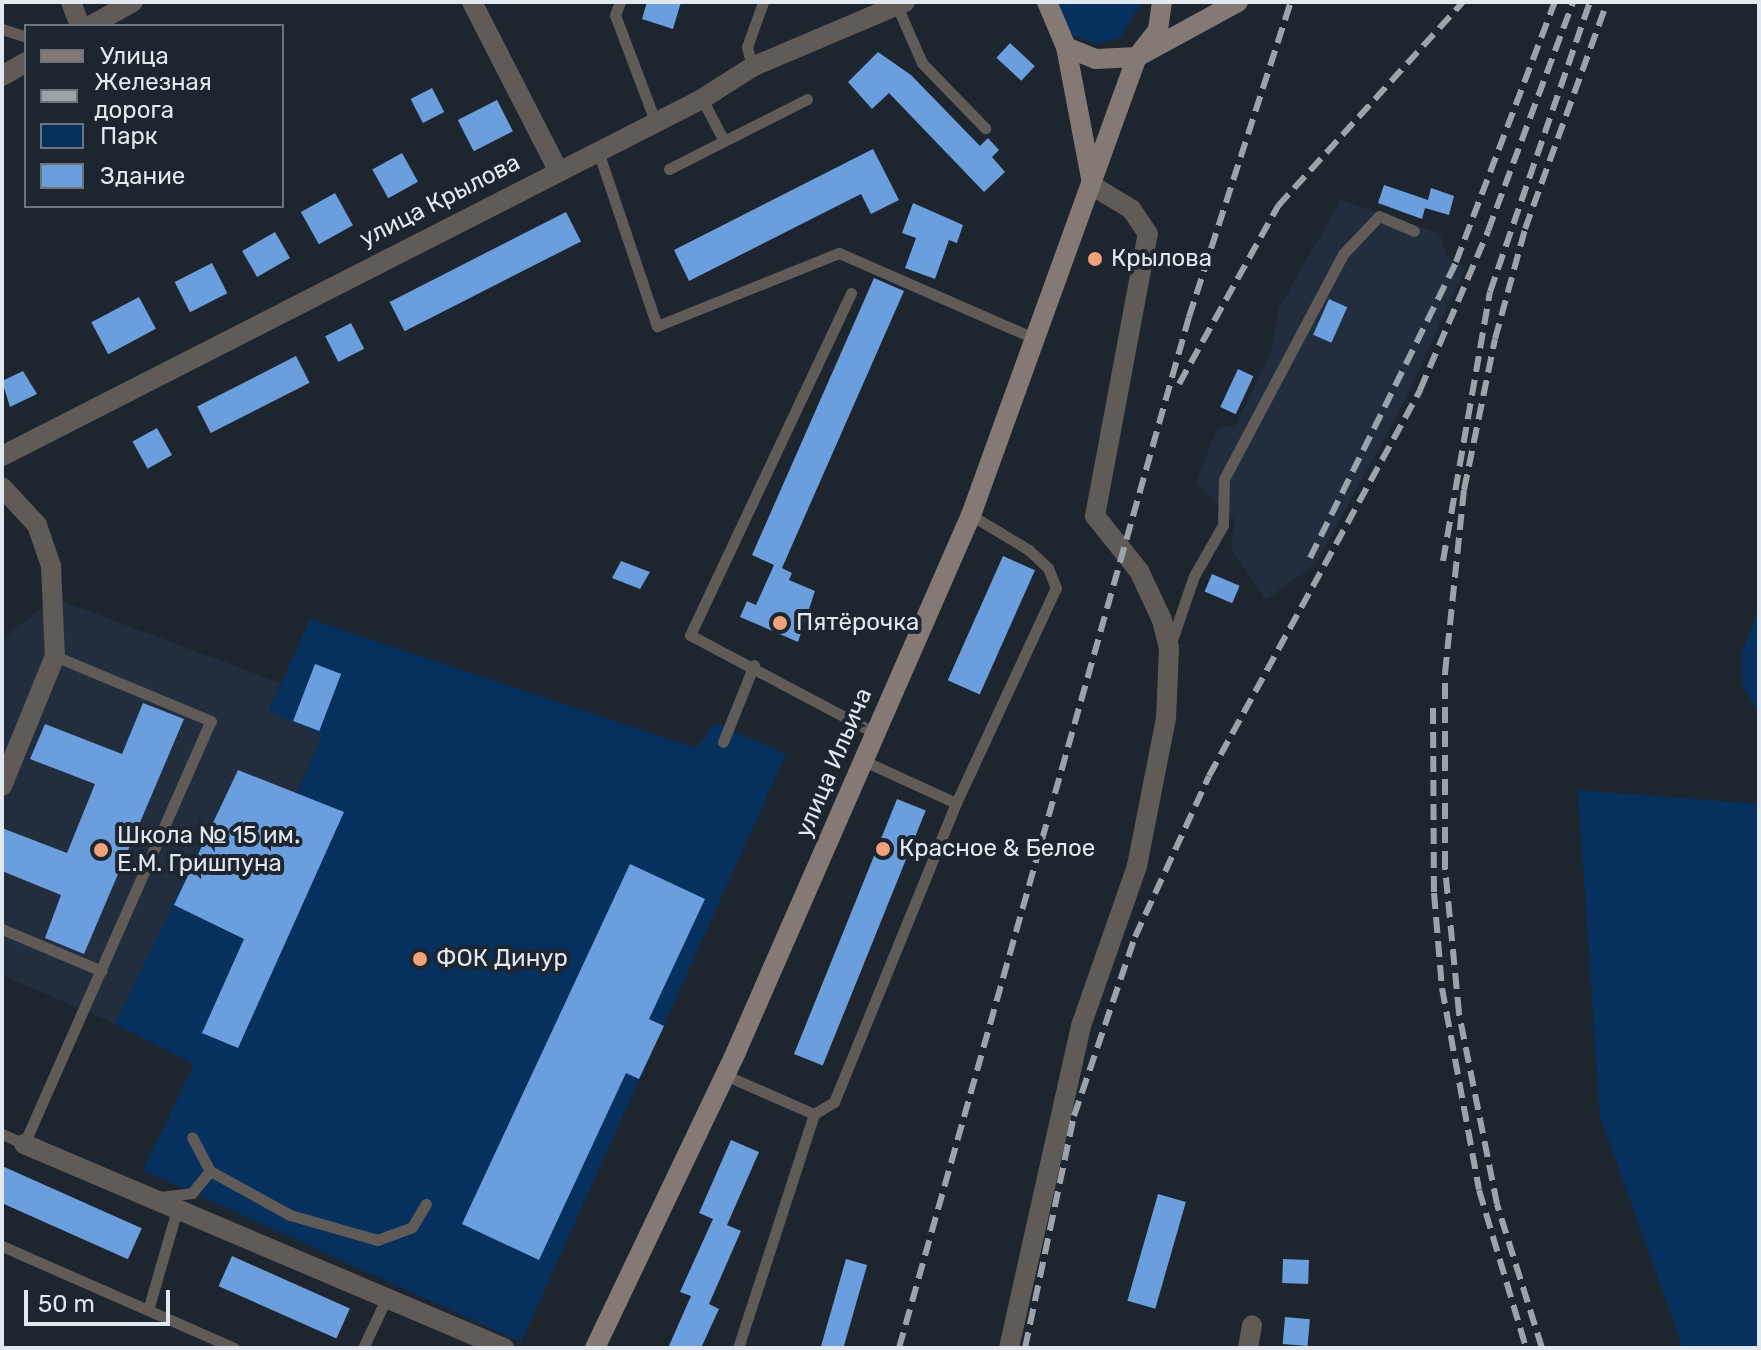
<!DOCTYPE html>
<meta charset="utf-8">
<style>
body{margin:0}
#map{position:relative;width:1761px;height:1350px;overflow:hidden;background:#1d252f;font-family:Rubik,sans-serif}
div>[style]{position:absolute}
.built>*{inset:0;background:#222e3e}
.green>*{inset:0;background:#06315f}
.building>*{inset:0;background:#6b9edc;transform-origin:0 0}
.lane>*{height:11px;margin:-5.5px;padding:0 5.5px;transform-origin:5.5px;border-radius:5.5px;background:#615b57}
.street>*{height:20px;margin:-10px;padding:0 10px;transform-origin:10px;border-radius:10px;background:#615b57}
.secondary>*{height:20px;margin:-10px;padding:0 10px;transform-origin:10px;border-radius:10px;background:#847974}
.rail>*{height:6px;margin-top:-3px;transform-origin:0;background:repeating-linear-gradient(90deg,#9ca3ab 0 16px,transparent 0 24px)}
.dots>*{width:22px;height:22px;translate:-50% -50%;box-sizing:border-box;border:4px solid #1d252f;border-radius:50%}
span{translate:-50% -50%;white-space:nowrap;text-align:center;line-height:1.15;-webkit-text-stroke:8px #1d252f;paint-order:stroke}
.street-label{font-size:24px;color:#e2e8ef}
.poi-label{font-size:24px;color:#e2e8ef}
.left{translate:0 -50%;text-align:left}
.frame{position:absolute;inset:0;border:4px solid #e2e8ef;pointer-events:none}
.legend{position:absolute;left:24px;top:24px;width:260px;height:184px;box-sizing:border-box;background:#1d252f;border:2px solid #6c737c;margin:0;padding:10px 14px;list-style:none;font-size:24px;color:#e2e8ef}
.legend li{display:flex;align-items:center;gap:16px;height:40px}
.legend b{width:40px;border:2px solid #6c737c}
.scale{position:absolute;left:24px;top:1290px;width:146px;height:36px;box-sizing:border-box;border:4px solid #e2e8ef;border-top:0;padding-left:10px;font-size:24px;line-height:28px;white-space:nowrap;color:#e2e8ef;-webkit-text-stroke:6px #1d252f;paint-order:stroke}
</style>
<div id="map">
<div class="built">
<i style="clip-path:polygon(1341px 200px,1440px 234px,1446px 257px,1466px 267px,1404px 402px,1317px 562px,1266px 600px,1231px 549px,1235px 520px,1196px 483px,1217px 429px,1236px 425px,1271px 352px,1279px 308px)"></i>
<i style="clip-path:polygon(54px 598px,281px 683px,269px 711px,323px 734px,296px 795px,238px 770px,115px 1024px,2px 975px,2px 640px)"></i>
</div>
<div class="green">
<i style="clip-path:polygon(1057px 2px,1140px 2px,1140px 5px,1120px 38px,1095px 44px,1070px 34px)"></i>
<i style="clip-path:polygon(1759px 608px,1759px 705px,1755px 708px,1743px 687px,1742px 652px)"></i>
<i style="clip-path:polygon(310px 619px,696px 748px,715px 723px,786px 754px,521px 1342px,143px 1170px,194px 1064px,115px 1024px,238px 770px,297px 794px,322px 735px,269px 711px)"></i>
<i style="clip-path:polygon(1578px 790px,1759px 804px,1759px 1348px,1683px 1348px,1600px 1116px)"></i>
</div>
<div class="building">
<i style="clip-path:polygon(647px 2px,681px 2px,673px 29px,642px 19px)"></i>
<i style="left:1010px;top:43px;width:34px;height:20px;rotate:43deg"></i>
<i style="clip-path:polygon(878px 52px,911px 75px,980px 146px,988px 138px,999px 150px,992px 157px,1005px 172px,984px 192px,889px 93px,872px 109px,848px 82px)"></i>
<i style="left:432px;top:88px;width:27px;height:24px;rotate:63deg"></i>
<i style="left:497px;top:100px;width:35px;height:44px;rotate:63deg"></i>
<i style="clip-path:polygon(873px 149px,899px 200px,871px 214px,861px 194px,689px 281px,674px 250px)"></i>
<i style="left:402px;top:153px;width:33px;height:34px;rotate:61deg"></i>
<i style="clip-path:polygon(1384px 185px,1428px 200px,1431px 188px,1454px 196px,1449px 215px,1425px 208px,1422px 219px,1378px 203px)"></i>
<i style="left:335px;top:193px;width:37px;height:39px;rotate:61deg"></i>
<i style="clip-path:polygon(913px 203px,963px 225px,957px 243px,949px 240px,935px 279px,905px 268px,916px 238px,902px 233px)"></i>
<i style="left:566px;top:212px;width:33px;height:198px;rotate:63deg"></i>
<i style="left:275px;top:232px;width:30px;height:38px;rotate:60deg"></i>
<i style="left:212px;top:263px;width:34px;height:42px;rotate:63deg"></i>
<i style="clip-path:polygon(874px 278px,904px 291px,782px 568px,792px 573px,789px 580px,815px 591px,798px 642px,740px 617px,747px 601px,756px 605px,774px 565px,752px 555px)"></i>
<i style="left:139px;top:297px;width:36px;height:54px;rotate:62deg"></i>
<i style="left:1329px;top:299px;width:20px;height:39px;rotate:24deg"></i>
<i style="left:351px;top:323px;width:29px;height:29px;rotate:63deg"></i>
<i style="left:296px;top:356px;width:30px;height:111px;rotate:63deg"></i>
<i style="left:1238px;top:369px;width:17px;height:42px;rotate:25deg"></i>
<i style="clip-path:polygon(23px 371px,37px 394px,10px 407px,2px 381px)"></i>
<i style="left:157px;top:428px;width:31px;height:28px;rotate:61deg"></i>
<i style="left:1003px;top:556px;width:35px;height:136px;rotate:24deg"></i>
<i style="clip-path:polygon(621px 561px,650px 572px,640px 589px,612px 578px)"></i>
<i style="left:1212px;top:574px;width:30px;height:19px;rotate:23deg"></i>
<i style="left:315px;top:664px;width:28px;height:61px;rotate:21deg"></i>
<i style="clip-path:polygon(143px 703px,184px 719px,84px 954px,45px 938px,61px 895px,2px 871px,2px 828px,67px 853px,95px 784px,30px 759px,45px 724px,122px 754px)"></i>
<i style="clip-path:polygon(238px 770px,344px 812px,238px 1048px,202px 1033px,244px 939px,174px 905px)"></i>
<i style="left:897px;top:799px;width:31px;height:275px;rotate:22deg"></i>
<i style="clip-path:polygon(630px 864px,705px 899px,649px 1019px,664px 1026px,639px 1079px,626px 1073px,539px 1260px,462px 1224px)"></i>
<i style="clip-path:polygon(731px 1140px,759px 1152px,727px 1225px,741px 1231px,709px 1304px,719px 1309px,701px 1348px,668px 1348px,691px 1296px,680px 1292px,713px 1219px,699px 1213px)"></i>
<i style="left:2px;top:1166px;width:153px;height:34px;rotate:24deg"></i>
<i style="left:1158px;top:1194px;width:29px;height:111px;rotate:16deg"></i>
<i style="left:232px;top:1256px;width:129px;height:33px;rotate:24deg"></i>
<i style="left:846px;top:1259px;width:22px;height:92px;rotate:16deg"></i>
<i style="left:1283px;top:1259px;width:26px;height:24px;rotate:2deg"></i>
<i style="left:1285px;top:1317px;width:25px;height:27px;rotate:5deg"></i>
</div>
<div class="lane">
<i style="left:620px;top:2px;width:14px;rotate:111deg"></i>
<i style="left:615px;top:15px;width:113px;rotate:69.3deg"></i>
<i style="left:897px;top:6px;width:62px;rotate:66.3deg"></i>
<i style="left:922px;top:63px;width:91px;rotate:45.9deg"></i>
<i style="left:2px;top:29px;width:25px;rotate:18deg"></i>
<i style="left:752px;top:67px;width:21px;rotate:-104deg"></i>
<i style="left:747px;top:47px;width:48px;rotate:-70.4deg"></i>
<i style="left:702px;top:99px;width:47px;rotate:62.4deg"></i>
<i style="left:724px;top:141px;width:93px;rotate:-26.8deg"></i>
<i style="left:598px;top:151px;width:185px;rotate:71.4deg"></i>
<i style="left:657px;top:326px;width:196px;rotate:-21.9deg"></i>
<i style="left:839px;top:253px;width:215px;rotate:23.6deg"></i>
<i style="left:669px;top:169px;width:62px;rotate:-27deg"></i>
<i style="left:851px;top:293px;width:378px;rotate:115.2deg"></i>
<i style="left:690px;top:635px;width:209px;rotate:27.9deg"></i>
<i style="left:1171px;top:643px;width:71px;rotate:-71.1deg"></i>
<i style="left:1194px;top:576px;width:59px;rotate:-60.4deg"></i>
<i style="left:1223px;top:525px;width:46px;rotate:-88.8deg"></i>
<i style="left:1224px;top:479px;width:255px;rotate:-62.1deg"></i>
<i style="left:1343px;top:254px;width:52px;rotate:-46.5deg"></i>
<i style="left:1379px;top:216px;width:38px;rotate:23deg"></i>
<i style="left:723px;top:742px;width:83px;rotate:-68.1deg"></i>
<i style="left:864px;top:761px;width:101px;rotate:24.5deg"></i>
<i style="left:2px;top:929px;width:108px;rotate:22.8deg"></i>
<i style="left:725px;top:1075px;width:97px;rotate:23.7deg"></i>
<i style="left:2px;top:1134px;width:24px;rotate:24deg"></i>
<i style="left:24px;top:1144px;width:462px;rotate:-66.2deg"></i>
<i style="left:211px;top:721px;width:169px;rotate:-157.4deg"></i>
<i style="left:210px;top:1171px;width:91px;rotate:28.8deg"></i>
<i style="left:290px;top:1215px;width:91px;rotate:16deg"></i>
<i style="left:377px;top:1240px;width:37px;rotate:-20deg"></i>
<i style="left:412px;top:1227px;width:27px;rotate:-59deg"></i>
<i style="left:160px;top:1197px;width:32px;rotate:-7deg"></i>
<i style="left:192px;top:1193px;width:28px;rotate:-51deg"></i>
<i style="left:210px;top:1171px;width:38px;rotate:-118deg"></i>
<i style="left:2px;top:1246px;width:253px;rotate:23.7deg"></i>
<i style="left:148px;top:1310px;width:101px;rotate:-73.9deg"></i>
<i style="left:363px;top:1348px;width:56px;rotate:-64.8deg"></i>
<i style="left:738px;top:1348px;width:246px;rotate:-72deg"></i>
<i style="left:814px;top:1114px;width:23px;rotate:-31deg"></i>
<i style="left:834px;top:1102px;width:323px;rotate:-67.8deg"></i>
<i style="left:956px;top:803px;width:237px;rotate:-65.1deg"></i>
<i style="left:1056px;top:588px;width:22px;rotate:-112deg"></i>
<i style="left:1048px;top:568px;width:26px;rotate:-137deg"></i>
<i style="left:1029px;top:550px;width:68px;rotate:-148.9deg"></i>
</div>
<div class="street">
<i style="left:71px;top:2px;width:26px;rotate:69deg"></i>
<i style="left:472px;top:2px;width:189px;rotate:62.9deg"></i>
<i style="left:90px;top:26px;width:49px;rotate:-29.2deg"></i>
<i style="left:2px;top:76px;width:28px;rotate:-30deg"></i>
<i style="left:2px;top:456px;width:786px;rotate:-27.02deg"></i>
<i style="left:702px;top:99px;width:59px;rotate:-32.6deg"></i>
<i style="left:752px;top:67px;width:166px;rotate:-23deg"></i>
<i style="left:2px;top:487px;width:52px;rotate:47.4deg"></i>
<i style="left:37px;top:525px;width:43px;rotate:71.1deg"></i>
<i style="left:51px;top:566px;width:90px;rotate:87.5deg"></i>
<i style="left:55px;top:656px;width:140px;rotate:112.2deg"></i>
<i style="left:24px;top:1144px;width:522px;rotate:23.03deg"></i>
<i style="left:1009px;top:1348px;width:330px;rotate:-77.4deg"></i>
<i style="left:1081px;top:1026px;width:170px;rotate:-70.7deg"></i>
<i style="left:1137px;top:866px;width:151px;rotate:-78.9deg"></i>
<i style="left:1166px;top:718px;width:70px;rotate:-87.5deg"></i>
<i style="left:1169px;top:648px;width:29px;rotate:-104deg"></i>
<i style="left:1162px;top:620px;width:54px;rotate:-115.1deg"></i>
<i style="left:1139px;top:571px;width:70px;rotate:-128.7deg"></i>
<i style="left:1095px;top:516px;width:287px;rotate:-79.4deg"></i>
<i style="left:1148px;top:234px;width:30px;rotate:-124deg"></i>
<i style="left:1131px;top:209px;width:44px;rotate:-148.8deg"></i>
<i style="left:1248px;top:1348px;width:23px;rotate:-80deg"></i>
</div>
<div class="secondary">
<i style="left:1047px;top:2px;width:49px;rotate:67.1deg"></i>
<i style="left:1066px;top:47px;width:133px;rotate:79.2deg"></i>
<i style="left:1066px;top:47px;width:32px;rotate:22deg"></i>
<i style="left:1096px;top:59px;width:41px;rotate:-2.8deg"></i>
<i style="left:1137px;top:57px;width:34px;rotate:-52deg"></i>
<i style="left:1158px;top:30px;width:28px;rotate:-82deg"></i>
<i style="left:595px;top:1348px;width:328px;rotate:-64.5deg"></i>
<i style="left:736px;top:1052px;width:586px;rotate:-66.37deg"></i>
<i style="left:971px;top:515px;width:487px;rotate:-70.1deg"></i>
<i style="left:1137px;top:57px;width:115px;rotate:-28.6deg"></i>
</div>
<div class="rail">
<i style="left:1179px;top:384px;width:204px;rotate:-60.9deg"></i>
<i style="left:1278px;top:206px;width:275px;rotate:-47.8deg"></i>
<i style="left:1310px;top:558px;width:330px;rotate:-63.7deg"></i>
<i style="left:1456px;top:262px;width:278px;rotate:-69.2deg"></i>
<i style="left:1443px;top:561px;width:273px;rotate:-80.1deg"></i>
<i style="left:1490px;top:292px;width:307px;rotate:-71deg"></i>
<i style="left:1433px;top:708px;width:185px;rotate:89.7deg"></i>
<i style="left:1434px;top:893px;width:95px;rotate:85.2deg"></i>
<i style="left:1442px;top:988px;width:205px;rotate:79.6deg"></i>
<i style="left:1479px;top:1190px;width:165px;rotate:73.4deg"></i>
<i style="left:899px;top:1348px;width:1071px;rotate:-74.29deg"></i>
<i style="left:1189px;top:317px;width:331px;rotate:-72.1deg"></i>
<i style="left:1025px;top:1348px;width:237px;rotate:-78.1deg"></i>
<i style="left:1074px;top:1116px;width:189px;rotate:-71.2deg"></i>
<i style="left:1135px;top:937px;width:177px;rotate:-65.3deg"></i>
<i style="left:1209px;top:776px;width:440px;rotate:-61.3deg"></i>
<i style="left:1420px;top:390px;width:173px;rotate:-66.8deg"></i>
<i style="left:1488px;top:231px;width:244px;rotate:-69.6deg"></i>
<i style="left:1542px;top:1348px;width:151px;rotate:-107.4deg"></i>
<i style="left:1497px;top:1204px;width:195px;rotate:-101.3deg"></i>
<i style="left:1459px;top:1013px;width:147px;rotate:-95.5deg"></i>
<i style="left:1445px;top:867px;width:194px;rotate:-90deg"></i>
<i style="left:1445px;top:673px;width:184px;rotate:-84.1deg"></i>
<i style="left:1464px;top:490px;width:154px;rotate:-78.4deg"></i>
<i style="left:1495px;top:339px;width:114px;rotate:-74.7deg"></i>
<i style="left:1525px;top:229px;width:241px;rotate:-70.1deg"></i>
</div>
<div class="dots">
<i style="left:1095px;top:259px;background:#f0a27a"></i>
<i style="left:780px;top:623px;background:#f0a27a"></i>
<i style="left:883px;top:849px;background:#f0a27a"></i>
<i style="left:101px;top:850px;background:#f0a27a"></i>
<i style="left:420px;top:959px;background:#f0a27a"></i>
</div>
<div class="street-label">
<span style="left:440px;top:201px;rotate:-27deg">улица Крылова</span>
<span style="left:834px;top:763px;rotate:-67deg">улица Ильича</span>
</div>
<div class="poi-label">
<span class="left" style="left:1111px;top:259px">Крылова</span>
<span class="left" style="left:796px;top:623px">Пятёрочка</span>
<span class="left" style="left:117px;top:850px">Школа № 15 им.<br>Е.М. Гришпуна</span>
<span class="left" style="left:899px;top:849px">Красное &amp; Белое</span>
<span class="left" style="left:436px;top:959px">ФОК Динур</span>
</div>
<div class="frame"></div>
<ul class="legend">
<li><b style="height:10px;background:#847974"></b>Улица</li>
<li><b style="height:10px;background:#9ca3ab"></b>Железная дорога</li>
<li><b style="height:22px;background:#06315f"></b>Парк</li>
<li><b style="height:22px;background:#6b9edc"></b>Здание</li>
</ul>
<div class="scale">50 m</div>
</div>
